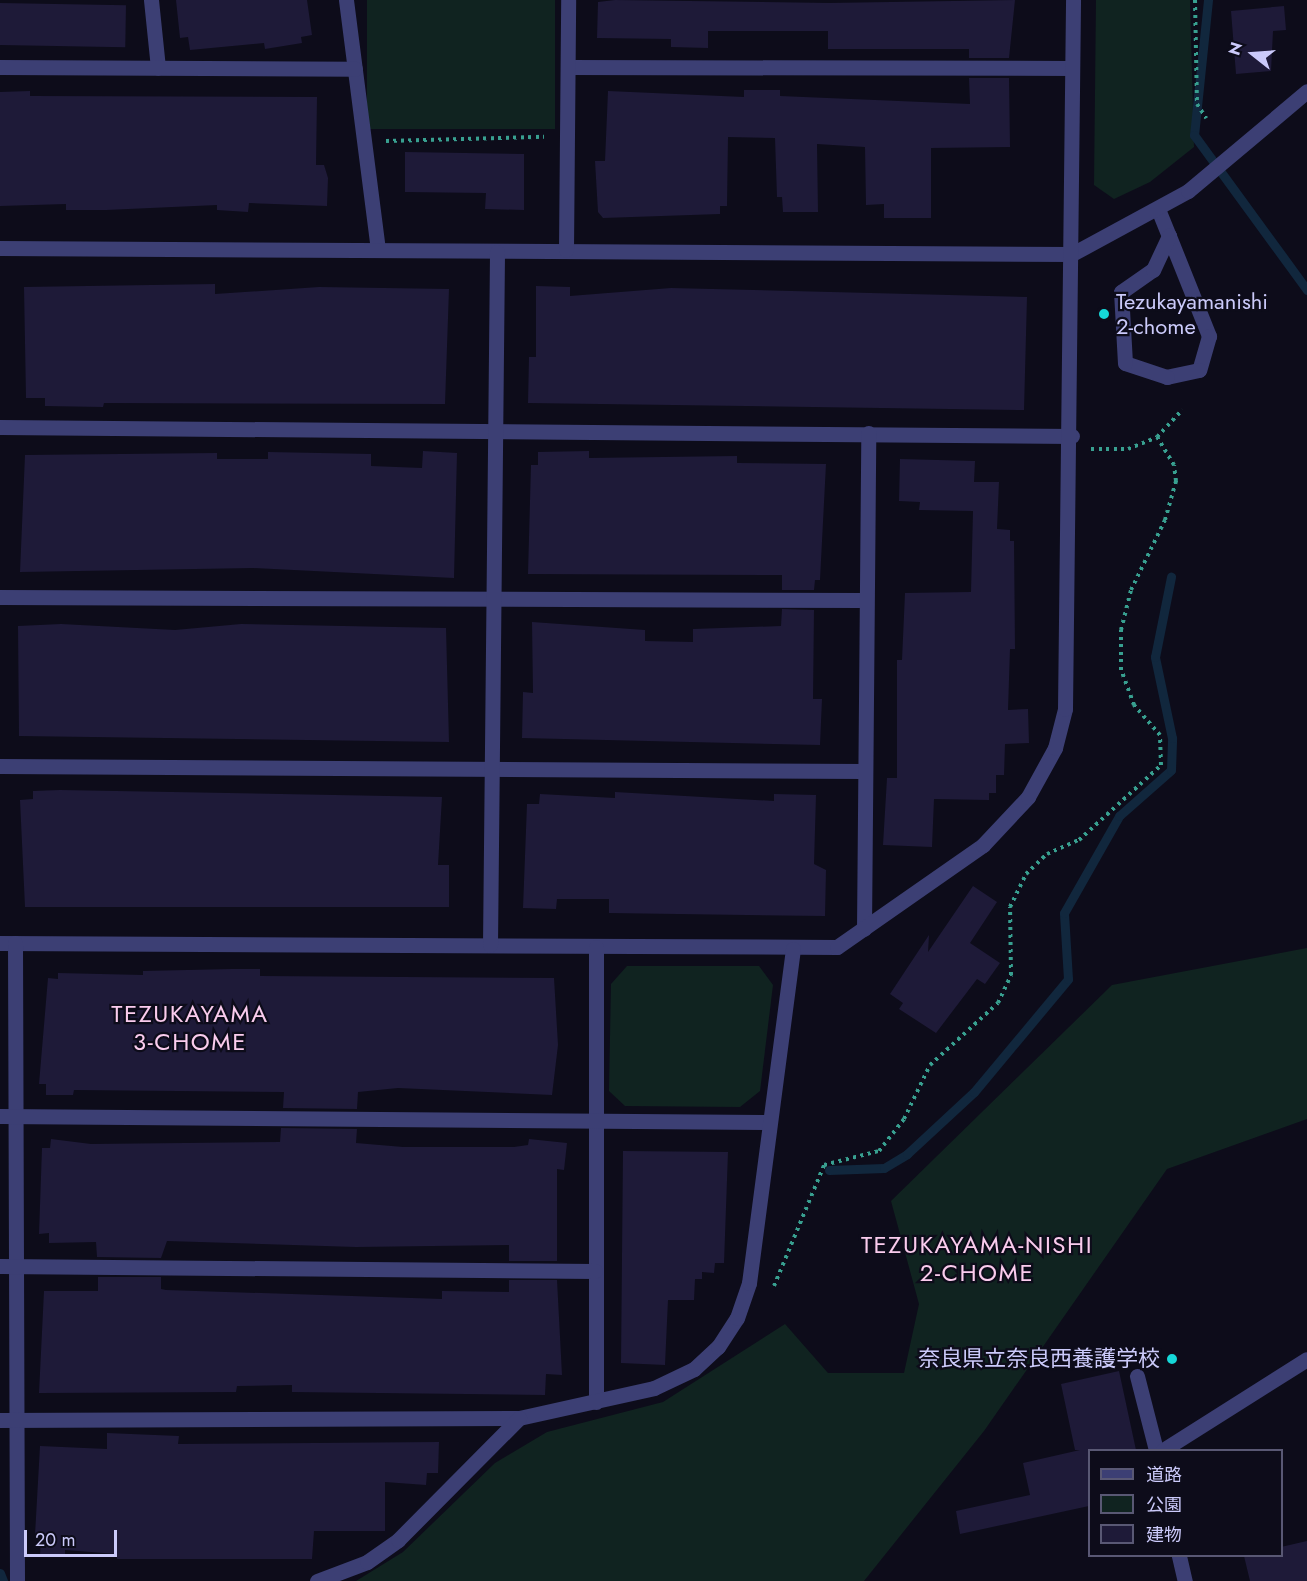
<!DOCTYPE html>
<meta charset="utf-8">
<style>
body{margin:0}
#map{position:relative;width:1307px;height:1581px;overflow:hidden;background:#0d0c1a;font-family:Jost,"Noto Sans JP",sans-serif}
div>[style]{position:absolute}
.green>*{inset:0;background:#102320;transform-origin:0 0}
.stream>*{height:9px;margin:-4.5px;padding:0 4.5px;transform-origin:4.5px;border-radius:4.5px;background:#11273d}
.building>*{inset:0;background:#1e1a38;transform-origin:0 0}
.path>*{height:4px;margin-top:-2px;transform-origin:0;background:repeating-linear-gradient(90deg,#38a090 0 3px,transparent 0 7.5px)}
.minor>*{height:15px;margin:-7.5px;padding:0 7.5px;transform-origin:7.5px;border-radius:7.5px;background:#3c3f74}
.dots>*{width:16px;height:16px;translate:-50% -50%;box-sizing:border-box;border:3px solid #0d0c1a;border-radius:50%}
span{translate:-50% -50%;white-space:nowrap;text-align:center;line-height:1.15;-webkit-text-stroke:4.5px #0d0c1a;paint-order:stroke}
.poi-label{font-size:22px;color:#cbcafa}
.left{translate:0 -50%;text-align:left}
.right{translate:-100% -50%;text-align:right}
.neighbourhood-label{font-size:24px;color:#facced;letter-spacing:1.5px}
.legend{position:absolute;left:1088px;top:1449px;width:195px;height:108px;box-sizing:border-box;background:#0d0c1a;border:2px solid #595874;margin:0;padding:8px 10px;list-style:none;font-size:18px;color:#cbcafa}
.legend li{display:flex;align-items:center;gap:12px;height:30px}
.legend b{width:30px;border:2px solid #595874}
.north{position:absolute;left:1223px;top:24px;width:60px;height:60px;-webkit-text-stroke:4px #0d0c1a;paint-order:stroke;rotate:287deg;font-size:16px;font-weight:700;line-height:24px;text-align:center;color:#cbcafa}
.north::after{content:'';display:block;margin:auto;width:21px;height:27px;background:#cbcafa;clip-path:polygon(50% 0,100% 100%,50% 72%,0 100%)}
.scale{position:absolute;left:24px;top:1530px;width:93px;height:27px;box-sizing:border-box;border:3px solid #cbcafa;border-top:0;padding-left:8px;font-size:18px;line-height:21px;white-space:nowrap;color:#cbcafa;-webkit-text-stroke:4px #0d0c1a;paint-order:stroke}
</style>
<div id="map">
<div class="green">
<i style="left:367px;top:0;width:188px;height:129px"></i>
<i style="clip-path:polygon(1096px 0,1190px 0,1194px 147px,1150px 182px,1114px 199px,1094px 185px)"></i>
<i style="clip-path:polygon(1307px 948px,1307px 1119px,1167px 1169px,984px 1431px,864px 1581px,356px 1581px,403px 1552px,495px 1463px,547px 1432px,663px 1402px,785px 1324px,828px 1373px,904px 1373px,919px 1304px,891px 1201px,1112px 985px)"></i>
<i style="clip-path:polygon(627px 966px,759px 966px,773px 985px,760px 1091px,740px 1107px,625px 1106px,609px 1091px,611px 984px)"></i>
</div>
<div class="stream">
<i style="left:1208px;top:0;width:136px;rotate:95.9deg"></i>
<i style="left:1194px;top:135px;width:192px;rotate:53.9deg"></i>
<i style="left:829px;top:1170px;width:55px;rotate:-2.1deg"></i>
<i style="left:884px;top:1168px;width:27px;rotate:-31deg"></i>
<i style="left:907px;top:1154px;width:91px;rotate:-42.8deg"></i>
<i style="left:974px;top:1092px;width:147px;rotate:-50.2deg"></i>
<i style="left:1068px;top:979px;width:66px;rotate:-93.5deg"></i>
<i style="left:1064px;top:913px;width:112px;rotate:-60.4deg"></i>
<i style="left:1119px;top:816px;width:69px;rotate:-41.5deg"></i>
<i style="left:1171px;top:770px;width:32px;rotate:-88deg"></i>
<i style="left:1172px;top:738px;width:83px;rotate:-101.9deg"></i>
<i style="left:1155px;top:657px;width:82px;rotate:-78.7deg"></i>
<i style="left:0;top:1573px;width:9px;rotate:69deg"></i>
</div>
<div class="building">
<i style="clip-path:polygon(176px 0,307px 0,312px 35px,301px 37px,302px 43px,265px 49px,264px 43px,190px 50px,188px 37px,180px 38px)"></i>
<i style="clip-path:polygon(615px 0,829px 3px,1015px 0,1009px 58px,969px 58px,969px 49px,828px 49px,828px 31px,708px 31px,708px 48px,671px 47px,671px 39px,597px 38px,598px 2px)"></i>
<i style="left:0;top:3px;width:126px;height:42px;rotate:1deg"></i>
<i style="clip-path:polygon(1284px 6px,1286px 30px,1273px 31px,1271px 71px,1236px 74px,1231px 11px)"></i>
<i style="clip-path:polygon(969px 78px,1009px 78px,1010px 147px,931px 148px,931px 218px,884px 218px,884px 204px,866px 205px,865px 147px,817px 144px,818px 212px,783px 212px,782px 197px,777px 197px,775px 138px,728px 137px,727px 206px,720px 206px,720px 214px,603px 218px,598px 212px,595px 161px,605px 161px,608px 91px,744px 97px,744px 90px,780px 90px,780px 96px,970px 104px)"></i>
<i style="clip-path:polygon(30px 91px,30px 96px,317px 97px,316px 165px,324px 165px,328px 178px,327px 206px,249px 203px,248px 212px,217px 210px,217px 205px,106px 210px,66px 210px,66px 204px,0 206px,0 92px)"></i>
<i style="clip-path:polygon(405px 152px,524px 154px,524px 210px,485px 209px,486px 193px,405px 192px)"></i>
<i style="clip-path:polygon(215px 284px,215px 294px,319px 287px,449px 289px,445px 404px,104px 403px,103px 407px,45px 406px,45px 398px,26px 398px,24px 287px)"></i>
<i style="clip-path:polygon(536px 286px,570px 287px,570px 296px,671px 288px,1027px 297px,1024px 410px,528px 403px,529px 357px,536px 357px)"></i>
<i style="clip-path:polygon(423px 451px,457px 453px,454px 578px,253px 568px,20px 572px,25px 455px,217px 453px,217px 459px,268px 459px,268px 452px,371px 454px,371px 466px,422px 468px)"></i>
<i style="clip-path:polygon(589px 451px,589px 458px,737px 456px,737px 463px,826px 464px,820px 580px,815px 580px,814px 590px,782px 590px,782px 575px,528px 574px,531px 465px,538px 465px,538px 452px)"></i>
<i style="clip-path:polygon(900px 459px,975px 461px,974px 482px,999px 482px,997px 529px,1010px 530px,1010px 541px,1014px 541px,1015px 649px,1010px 649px,1008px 710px,1028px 709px,1029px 743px,1005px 744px,1004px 775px,996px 775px,996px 793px,989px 793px,989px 800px,934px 799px,932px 847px,883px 845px,887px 778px,897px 778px,897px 660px,902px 660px,905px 593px,971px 592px,973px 511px,919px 510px,920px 502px,899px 501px)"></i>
<i style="clip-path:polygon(782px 609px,814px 610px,813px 699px,822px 699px,820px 745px,522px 738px,523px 692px,533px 693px,532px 622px,645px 630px,645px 641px,693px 642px,693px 629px,781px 626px)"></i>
<i style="clip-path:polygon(61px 624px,175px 630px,241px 624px,446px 628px,449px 742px,19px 736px,18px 626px)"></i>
<i style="clip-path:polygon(60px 790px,442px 797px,438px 865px,449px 865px,449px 907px,25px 907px,20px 800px,33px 799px,33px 791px)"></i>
<i style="clip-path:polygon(615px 792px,774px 801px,774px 794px,816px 795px,814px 864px,826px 870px,825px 916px,609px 913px,609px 899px,557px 899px,556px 909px,523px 908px,527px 804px,539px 804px,540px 794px,615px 798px)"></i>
<i style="clip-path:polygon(973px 886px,997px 902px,970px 943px,1000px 963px,985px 984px,977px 979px,936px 1033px,899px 1009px,903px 1003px,890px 994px,929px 935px,928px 952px)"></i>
<i style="clip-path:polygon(232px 969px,260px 969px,260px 976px,554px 978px,558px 1045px,552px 1095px,398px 1088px,358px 1092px,357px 1109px,283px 1108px,284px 1092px,74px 1090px,73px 1095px,46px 1095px,46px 1084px,39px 1084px,48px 978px,58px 979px,58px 973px,143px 975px,143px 971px)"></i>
<i style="clip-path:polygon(281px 1128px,357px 1129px,356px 1143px,403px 1147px,514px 1147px,528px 1145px,529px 1139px,567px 1143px,564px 1170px,557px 1169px,557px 1261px,509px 1261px,509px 1245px,356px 1247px,167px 1241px,161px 1258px,97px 1257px,96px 1242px,49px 1243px,49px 1233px,39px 1234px,42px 1148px,50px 1148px,51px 1139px,91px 1144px,280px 1142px)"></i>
<i style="clip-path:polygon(623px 1151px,728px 1152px,724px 1263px,715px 1263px,714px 1273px,702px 1272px,702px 1279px,695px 1279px,694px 1300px,668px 1300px,665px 1365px,621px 1363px)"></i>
<i style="clip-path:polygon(98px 1277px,161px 1277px,161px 1289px,166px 1290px,442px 1299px,442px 1291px,509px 1292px,509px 1280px,557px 1280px,562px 1375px,546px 1374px,545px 1395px,292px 1392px,292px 1385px,237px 1386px,236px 1392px,39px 1393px,44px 1291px,98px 1291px)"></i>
<i style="clip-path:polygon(1119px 1371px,1136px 1450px,1089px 1450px,1089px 1506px,960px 1534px,956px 1511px,1030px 1495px,1023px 1463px,1080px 1450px,1075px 1450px,1061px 1384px)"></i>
<i style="clip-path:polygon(107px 1433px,179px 1436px,178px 1444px,439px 1442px,438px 1473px,427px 1473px,426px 1485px,385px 1482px,385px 1531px,314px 1531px,312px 1559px,117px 1559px,117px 1554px,65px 1550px,65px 1557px,40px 1556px,41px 1535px,35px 1535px,40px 1446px,107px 1449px)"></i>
<i style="clip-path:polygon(1307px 1541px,1307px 1581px,1250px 1581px,1244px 1556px,1281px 1556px,1281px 1547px)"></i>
</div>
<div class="path">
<i style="left:1195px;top:0;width:104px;rotate:88.9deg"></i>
<i style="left:1197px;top:104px;width:17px;rotate:57deg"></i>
<i style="left:386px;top:141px;width:158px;rotate:-1.5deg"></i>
<i style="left:1091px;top:449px;width:37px"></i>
<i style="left:1128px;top:449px;width:31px;rotate:-22deg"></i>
<i style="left:1157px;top:437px;width:37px;rotate:-47deg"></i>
<i style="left:774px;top:1286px;width:131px;rotate:-67.5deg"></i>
<i style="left:824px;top:1165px;width:57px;rotate:-14.3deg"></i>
<i style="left:879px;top:1151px;width:41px;rotate:-52deg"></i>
<i style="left:904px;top:1119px;width:60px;rotate:-64.3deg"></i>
<i style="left:930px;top:1065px;width:92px;rotate:-42.4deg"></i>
<i style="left:998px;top:1003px;width:31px;rotate:-65deg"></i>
<i style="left:1011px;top:975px;width:68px;rotate:-90.8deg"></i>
<i style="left:1010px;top:907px;width:37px;rotate:-64deg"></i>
<i style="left:1026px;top:874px;width:29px;rotate:-44deg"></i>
<i style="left:1047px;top:854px;width:35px;rotate:-24deg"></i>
<i style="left:1079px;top:840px;width:111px;rotate:-42.4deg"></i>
<i style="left:1161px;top:765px;width:30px;rotate:-92deg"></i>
<i style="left:1160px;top:735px;width:40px;rotate:-131deg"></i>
<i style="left:1134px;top:705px;width:37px;rotate:-110deg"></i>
<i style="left:1121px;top:670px;width:40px;rotate:-90deg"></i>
<i style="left:1121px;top:630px;width:41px;rotate:-76deg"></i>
<i style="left:1131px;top:590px;width:78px;rotate:-64.1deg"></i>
<i style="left:1165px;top:520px;width:41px;rotate:-74.2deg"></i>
<i style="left:1176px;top:481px;width:16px;rotate:-97deg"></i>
<i style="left:1174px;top:465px;width:33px;rotate:-121deg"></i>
</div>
<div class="minor">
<i style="left:151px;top:0;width:68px;rotate:84.1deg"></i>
<i style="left:346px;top:0;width:251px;rotate:82.7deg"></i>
<i style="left:0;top:67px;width:355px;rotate:0.3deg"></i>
<i style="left:568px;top:67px;width:504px;rotate:0.11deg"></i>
<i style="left:1158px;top:209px;width:29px;rotate:68deg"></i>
<i style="left:1169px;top:236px;width:108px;rotate:68.2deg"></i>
<i style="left:1209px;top:336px;width:35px;rotate:106deg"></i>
<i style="left:1199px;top:370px;width:33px;rotate:168deg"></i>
<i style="left:1167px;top:377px;width:44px;rotate:-161.6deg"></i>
<i style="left:1125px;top:363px;width:71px;rotate:-93.2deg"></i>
<i style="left:1121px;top:292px;width:39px;rotate:-35deg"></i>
<i style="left:1153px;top:270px;width:38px;rotate:-65deg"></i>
<i style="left:0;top:248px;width:1072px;rotate:0.32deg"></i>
<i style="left:1072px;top:254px;width:132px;rotate:-28.5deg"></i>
<i style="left:1188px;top:191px;width:155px;rotate:-40deg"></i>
<i style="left:566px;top:250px;width:250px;rotate:-89.5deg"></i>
<i style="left:0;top:427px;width:1072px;rotate:0.48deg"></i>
<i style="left:0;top:597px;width:864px;rotate:0.2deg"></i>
<i style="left:0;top:766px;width:864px;rotate:0.33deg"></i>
<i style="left:864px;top:929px;width:496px;rotate:-89.5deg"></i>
<i style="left:0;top:943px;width:837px;rotate:0.27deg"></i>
<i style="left:837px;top:947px;width:178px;rotate:-34.9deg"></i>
<i style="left:983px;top:845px;width:66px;rotate:-46.8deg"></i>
<i style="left:1028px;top:797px;width:56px;rotate:-61.1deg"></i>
<i style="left:1055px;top:748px;width:40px;rotate:-75.6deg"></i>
<i style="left:1065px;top:709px;width:709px;rotate:-89.35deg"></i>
<i style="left:15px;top:943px;width:638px;rotate:89.82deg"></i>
<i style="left:490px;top:945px;width:693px;rotate:-89.42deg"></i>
<i style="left:596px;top:947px;width:455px;rotate:90deg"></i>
<i style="left:0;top:1116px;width:769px;rotate:0.45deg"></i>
<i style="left:0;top:1266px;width:595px;rotate:0.48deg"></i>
<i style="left:1137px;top:1376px;width:76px;rotate:75.6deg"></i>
<i style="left:0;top:1420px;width:519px;rotate:-0.22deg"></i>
<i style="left:519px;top:1418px;width:138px;rotate:-12.5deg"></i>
<i style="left:654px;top:1388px;width:44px;rotate:-25.4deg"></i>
<i style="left:694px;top:1369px;width:33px;rotate:-43deg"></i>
<i style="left:718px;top:1347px;width:35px;rotate:-57deg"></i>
<i style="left:737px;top:1318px;width:37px;rotate:-71deg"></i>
<i style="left:749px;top:1283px;width:337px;rotate:-82.5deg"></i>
<i style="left:1163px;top:1450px;width:170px;rotate:-32.3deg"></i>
<i style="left:1179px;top:1556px;width:26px;rotate:77deg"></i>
<i style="left:317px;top:1581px;width:53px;rotate:-20.8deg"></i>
<i style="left:367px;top:1562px;width:38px;rotate:-35deg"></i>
<i style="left:398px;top:1540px;width:172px;rotate:-45.2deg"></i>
</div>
<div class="dots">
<i style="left:1104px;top:314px;background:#16d8d9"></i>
<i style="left:1172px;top:1359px;background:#16d8d9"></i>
</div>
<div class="poi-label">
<span class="left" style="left:1116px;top:314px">Tezukayamanishi<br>2-chome</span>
<span class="right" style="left:1160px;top:1359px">奈良県立奈良西養護学校</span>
</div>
<div class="neighbourhood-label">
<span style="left:190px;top:1028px">TEZUKAYAMA<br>3-CHOME</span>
<span style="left:977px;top:1259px">TEZUKAYAMA-NISHI<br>2-CHOME</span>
</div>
<ul class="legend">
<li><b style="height:8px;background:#3c3f74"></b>道路</li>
<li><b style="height:16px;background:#102320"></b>公園</li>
<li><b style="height:16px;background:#1e1a38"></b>建物</li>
</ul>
<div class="north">N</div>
<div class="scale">20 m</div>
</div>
